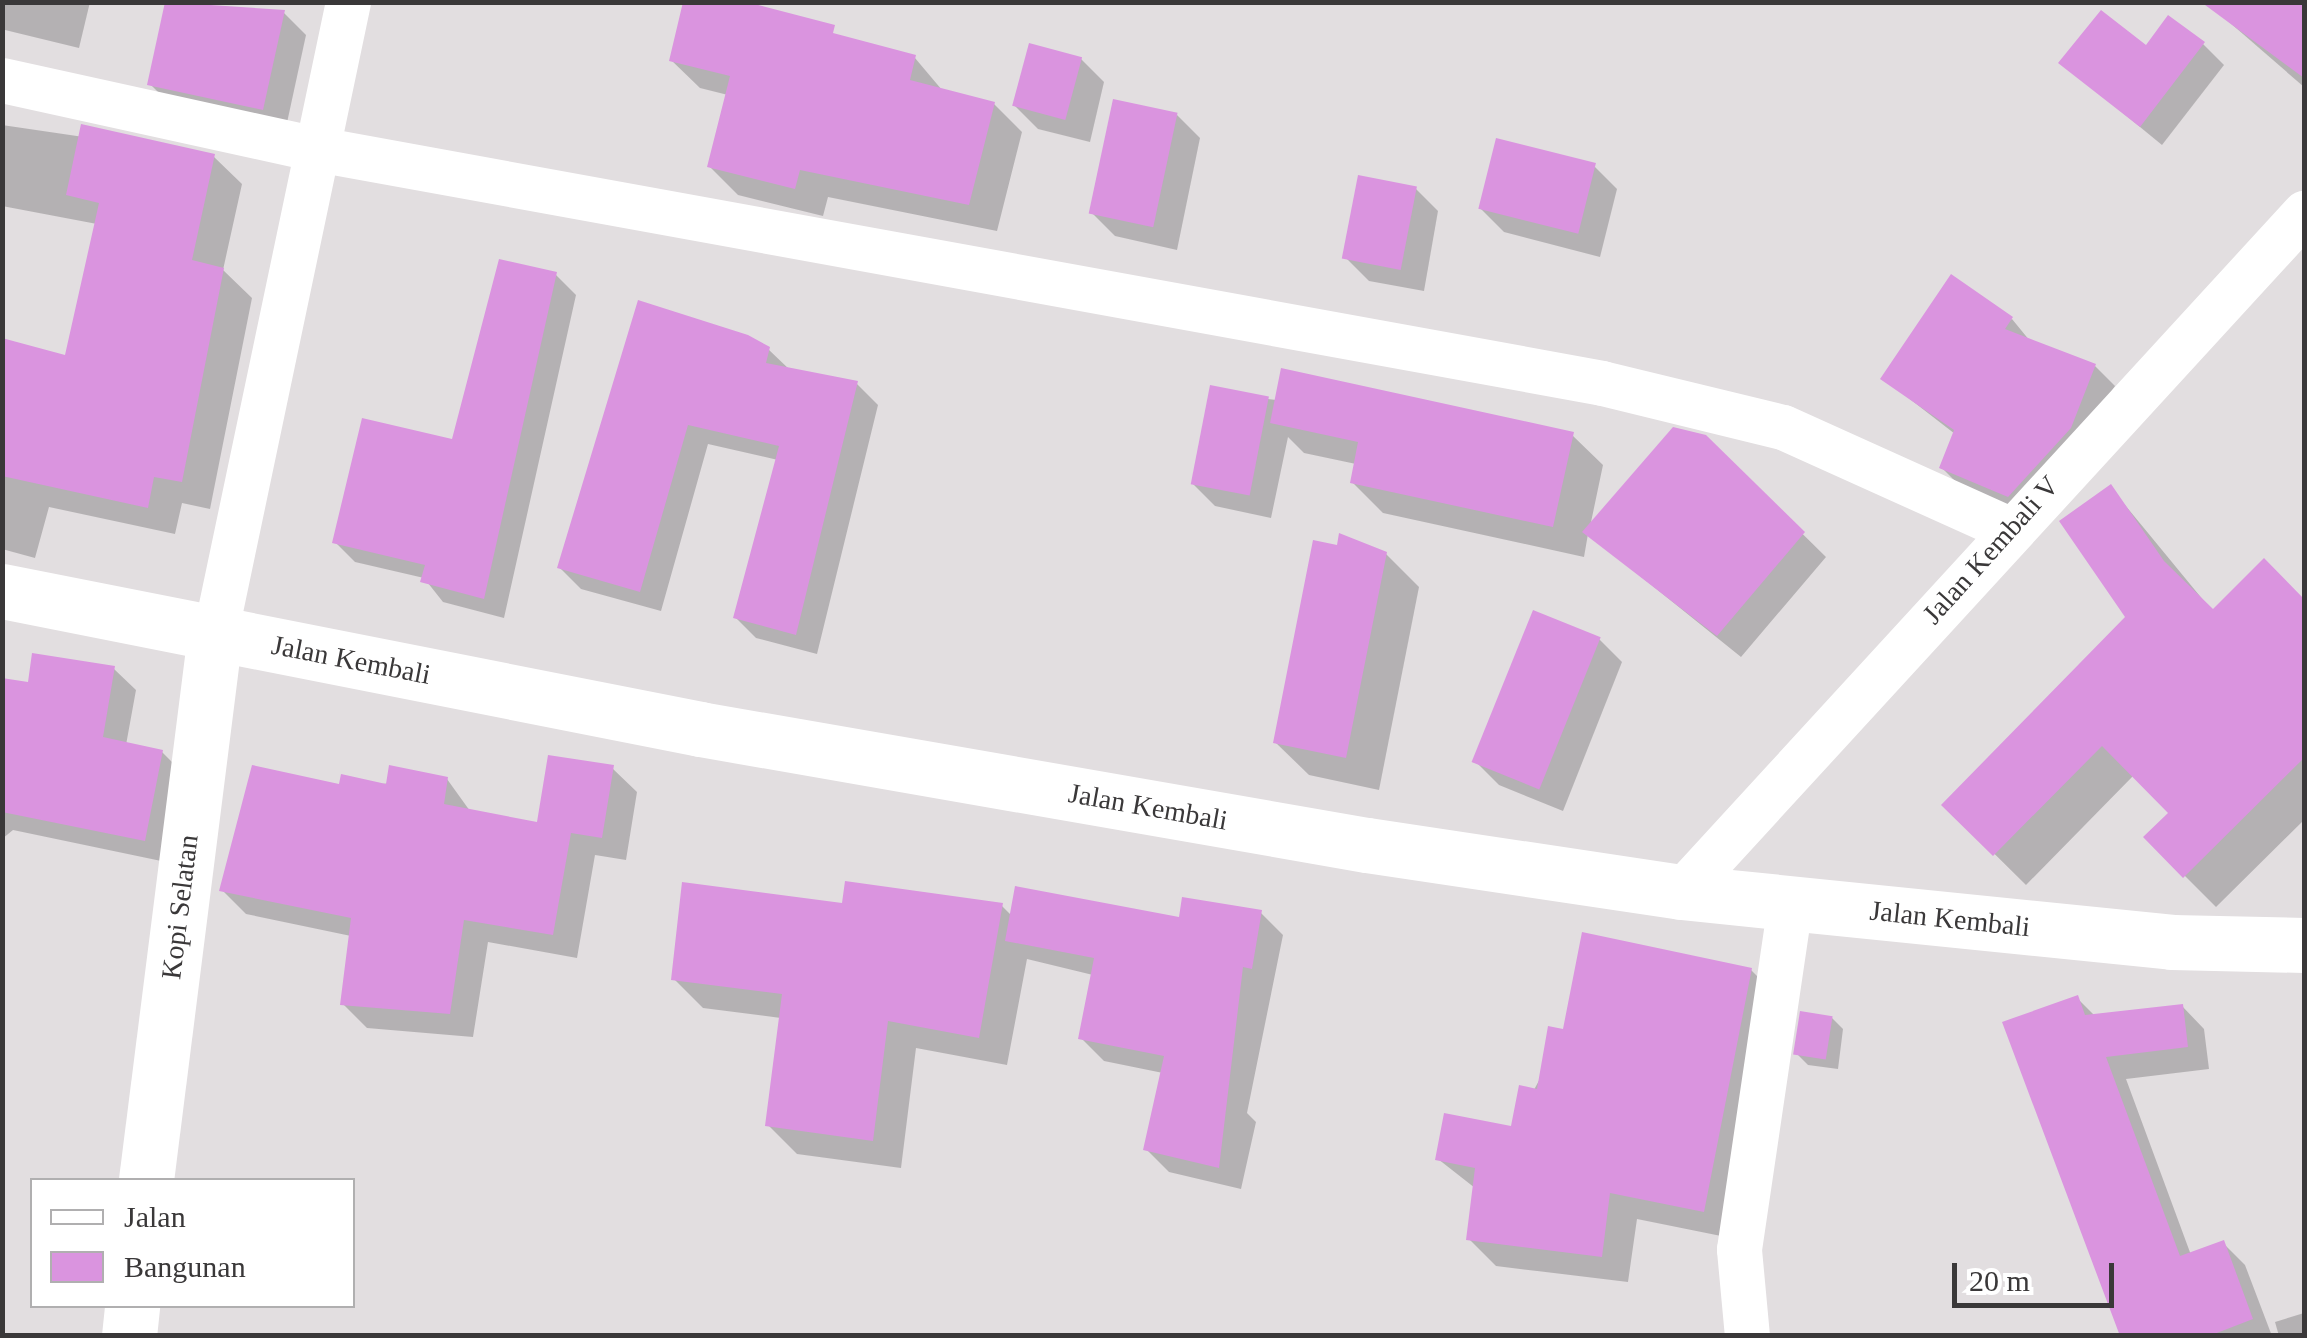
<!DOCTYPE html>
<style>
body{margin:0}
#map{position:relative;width:2307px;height:1338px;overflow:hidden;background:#e2dee0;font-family:Georgia,serif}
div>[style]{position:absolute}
.shadow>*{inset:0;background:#0003}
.building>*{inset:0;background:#da94df;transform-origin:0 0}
.minor>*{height:45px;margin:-22.5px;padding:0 22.5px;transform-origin:22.5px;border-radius:22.5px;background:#fff}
.tertiary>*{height:55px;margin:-27.5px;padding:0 27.5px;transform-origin:27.5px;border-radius:27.5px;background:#fff}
span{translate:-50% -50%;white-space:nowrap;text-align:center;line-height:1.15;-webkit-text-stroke:8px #fff;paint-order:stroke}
.street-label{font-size:28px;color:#3a3839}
.frame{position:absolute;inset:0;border:5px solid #3a3839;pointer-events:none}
.legend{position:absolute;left:30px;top:1178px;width:325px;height:130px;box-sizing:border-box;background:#fff;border:2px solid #b0afb0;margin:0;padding:12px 18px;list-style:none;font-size:30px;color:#3a3839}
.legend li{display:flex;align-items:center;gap:20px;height:50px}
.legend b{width:50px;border:2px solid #b0afb0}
.scale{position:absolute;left:1952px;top:1263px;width:162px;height:45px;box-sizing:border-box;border:5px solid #3a3839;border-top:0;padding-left:12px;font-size:30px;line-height:35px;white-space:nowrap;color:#3a3839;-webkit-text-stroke:8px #fff;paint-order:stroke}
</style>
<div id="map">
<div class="shadow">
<i style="clip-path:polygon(2px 2px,90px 2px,79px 48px,5px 30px)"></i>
<i style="clip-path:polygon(167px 2px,283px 12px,306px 35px,285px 132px,173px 107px,150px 84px)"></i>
<i style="clip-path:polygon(2230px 2px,2304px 2px,2304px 87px,2221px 15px)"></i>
<i style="clip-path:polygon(2203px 44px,2224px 65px,2162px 145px,2062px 63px)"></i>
<i style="clip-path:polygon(915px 58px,942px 90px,994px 104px,1022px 132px,997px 231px,828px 197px,823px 216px,738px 195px,710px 167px,728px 95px,700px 88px,671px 60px)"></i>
<i style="clip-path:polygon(1081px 59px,1104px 82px,1090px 142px,1038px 129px,1015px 106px)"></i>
<i style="clip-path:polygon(1177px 115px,1200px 138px,1177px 250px,1115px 236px,1092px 213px)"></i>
<i style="clip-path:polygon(2px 125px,213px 156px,242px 184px,223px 270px,252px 298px,210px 509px,182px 503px,175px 534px,49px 507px,35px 558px,2px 549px,2px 340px,67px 358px,97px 224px,2px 206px)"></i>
<i style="clip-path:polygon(1594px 166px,1617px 189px,1600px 257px,1504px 232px,1481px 209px)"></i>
<i style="clip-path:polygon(1415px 188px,1438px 211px,1424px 291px,1369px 281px,1346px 258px)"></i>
<i style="clip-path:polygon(556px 275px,576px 295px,504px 618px,443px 602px,424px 578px,355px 562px,335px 542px,453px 442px)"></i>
<i style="clip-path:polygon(640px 303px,768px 349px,790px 370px,857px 384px,878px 405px,817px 654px,756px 638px,735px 617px,778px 460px,708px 444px,661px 611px,581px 589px,560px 568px)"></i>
<i style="clip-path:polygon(2012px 319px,2030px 341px,2095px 366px,2115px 386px,2029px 516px,1962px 488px,1942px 468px,1955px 434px,1884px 379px)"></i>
<i style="clip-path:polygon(1268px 399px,1572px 435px,1603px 465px,1590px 527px,1705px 438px,1826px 557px,1741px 657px,1588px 534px,1584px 557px,1383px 513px,1352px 482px,1356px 464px,1304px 453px,1288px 437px,1271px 518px,1215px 506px,1192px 483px)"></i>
<i style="clip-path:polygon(2111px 488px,2213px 612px,2264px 561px,2304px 602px,2304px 820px,2216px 907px,2146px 837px,2172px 813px,2134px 775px,2026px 885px,1945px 805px,2128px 618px)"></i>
<i style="clip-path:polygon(1386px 554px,1419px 587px,1379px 790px,1309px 775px,1275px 742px)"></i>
<i style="clip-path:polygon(1599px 639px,1622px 662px,1563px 811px,1499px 785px,1476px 762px)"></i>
<i style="clip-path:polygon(114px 669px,136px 690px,126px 745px,162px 752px,184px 774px,166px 862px,13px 830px,2px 839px,2px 680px,30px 685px)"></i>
<i style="clip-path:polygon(612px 768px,637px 792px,626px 860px,595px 855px,577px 958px,488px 942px,473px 1037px,367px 1028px,343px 1004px,351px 936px,246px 914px,222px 890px,341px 787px,447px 779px,470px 811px,539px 825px)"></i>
<i style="clip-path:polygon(844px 906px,1002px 906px,1012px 916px,1181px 920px,1260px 912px,1283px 935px,1247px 1113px,1256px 1122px,1241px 1189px,1169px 1172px,1146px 1149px,1163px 1073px,1104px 1061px,1081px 1038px,1093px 975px,1027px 959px,1007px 1065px,916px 1048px,901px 1168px,797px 1154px,768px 1125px,781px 1018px,703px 1008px,674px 979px)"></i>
<i style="clip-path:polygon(1751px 970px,1778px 997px,1731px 1238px,1637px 1219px,1628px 1282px,1496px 1266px,1469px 1239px,1475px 1188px,1438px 1159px,1513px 1129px,1565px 1032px)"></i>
<i style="clip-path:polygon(2077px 998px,2095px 1016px,2182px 1006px,2204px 1029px,2209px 1069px,2126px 1079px,2191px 1255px,2223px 1243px,2245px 1265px,2272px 1336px,2122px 1336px)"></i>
<i style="clip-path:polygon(1832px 1018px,1843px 1029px,1838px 1069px,1808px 1065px,1797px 1054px)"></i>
<i style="clip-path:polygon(2304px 1313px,2304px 1336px,2279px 1336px,2275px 1322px)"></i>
</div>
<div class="building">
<i style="clip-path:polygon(165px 2px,285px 10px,263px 110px,147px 85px)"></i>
<i style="clip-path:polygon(683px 2px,747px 2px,835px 25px,833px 33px,916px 55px,910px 80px,995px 102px,969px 205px,800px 170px,795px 189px,707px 167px,730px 76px,669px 61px)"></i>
<i style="clip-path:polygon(2201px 2px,2304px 2px,2304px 78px)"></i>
<i style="clip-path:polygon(2101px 10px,2146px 45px,2168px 15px,2205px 42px,2140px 127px,2058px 63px)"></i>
<i style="left:1029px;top:43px;width:55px;height:65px;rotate:15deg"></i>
<i style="left:1113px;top:99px;width:66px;height:117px;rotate:12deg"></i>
<i style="clip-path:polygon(81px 124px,215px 154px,192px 260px,224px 268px,182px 482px,154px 477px,148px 508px,2px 476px,2px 338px,65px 355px,99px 203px,66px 195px)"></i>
<i style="left:1496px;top:138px;width:103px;height:73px;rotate:14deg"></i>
<i style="left:1358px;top:175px;width:60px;height:85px;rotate:11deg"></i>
<i style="clip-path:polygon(499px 259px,557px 272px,484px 599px,420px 582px,425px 565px,332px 543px,362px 418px,452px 439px)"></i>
<i style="clip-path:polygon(1951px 274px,2013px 317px,2005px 329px,2096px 364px,2071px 428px,2008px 497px,1939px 468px,1954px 430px,1880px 379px)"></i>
<i style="clip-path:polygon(638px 300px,748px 335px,770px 347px,766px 363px,858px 381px,796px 635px,733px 618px,779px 446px,688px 425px,640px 592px,557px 568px)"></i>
<i style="clip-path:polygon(1281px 368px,1574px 432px,1553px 527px,1350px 483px,1358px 442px,1270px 423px)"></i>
<i style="left:1210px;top:385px;width:60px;height:101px;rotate:11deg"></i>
<i style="clip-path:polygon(1673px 427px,1706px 435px,1805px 532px,1717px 636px,1582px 532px)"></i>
<i style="clip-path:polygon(2111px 484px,2164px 561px,2213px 609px,2264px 558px,2304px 599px,2304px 758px,2183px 878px,2143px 837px,2168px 813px,2102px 746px,1993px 856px,1941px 805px,2125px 617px,2059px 521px)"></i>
<i style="clip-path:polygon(1339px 533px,1387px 552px,1346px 758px,1273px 743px,1313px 540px,1337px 545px)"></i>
<i style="left:1533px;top:610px;width:73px;height:164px;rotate:22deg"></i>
<i style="clip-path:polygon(32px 653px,115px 666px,103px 737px,163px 750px,145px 841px,2px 812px,2px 678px,28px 682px)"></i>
<i style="clip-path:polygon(548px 755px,614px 765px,602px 838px,571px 833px,553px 935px,464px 920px,450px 1014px,340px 1005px,351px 918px,219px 891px,252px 765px,339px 784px,341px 774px,386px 784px,389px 765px,448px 777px,444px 804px,537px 822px)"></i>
<i style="clip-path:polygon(845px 881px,1003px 903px,979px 1038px,888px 1021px,873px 1141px,765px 1126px,782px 994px,671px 980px,682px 882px,842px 903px)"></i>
<i style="clip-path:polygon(1015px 886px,1179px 917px,1182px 897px,1262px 910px,1252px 969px,1243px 967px,1219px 1168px,1143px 1150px,1164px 1056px,1078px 1039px,1094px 958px,1005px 941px)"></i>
<i style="clip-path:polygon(1582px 932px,1752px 968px,1704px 1212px,1610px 1193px,1602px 1257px,1466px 1240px,1475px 1168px,1435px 1160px,1444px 1113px,1511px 1126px,1519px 1085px,1537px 1089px,1548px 1026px,1563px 1029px)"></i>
<i style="clip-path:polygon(2078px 995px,2085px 1015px,2183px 1004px,2188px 1047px,2106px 1057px,2180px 1256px,2224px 1240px,2253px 1319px,2209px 1336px,2120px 1336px,2002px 1022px)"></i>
<i style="left:1800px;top:1011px;width:33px;height:44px;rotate:9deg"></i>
</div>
<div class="minor">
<i style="left:2px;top:80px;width:317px;rotate:12.4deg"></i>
<i style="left:312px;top:148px;width:1311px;rotate:10.32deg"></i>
<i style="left:1602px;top:383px;width:186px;rotate:13.7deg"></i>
<i style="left:1783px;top:427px;width:248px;rotate:24.3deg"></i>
<i style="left:215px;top:634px;width:646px;rotate:-78.12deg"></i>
<i style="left:1681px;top:892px;width:922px;rotate:-47.46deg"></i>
<i style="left:1747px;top:1336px;width:87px;rotate:-95.3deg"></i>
<i style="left:1739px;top:1249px;width:351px;rotate:-81.6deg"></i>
</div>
<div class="tertiary">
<i style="left:2px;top:591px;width:712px;rotate:11.18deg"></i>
<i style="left:700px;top:729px;width:677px;rotate:9.87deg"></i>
<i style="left:1367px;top:845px;width:317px;rotate:8.5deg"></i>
<i style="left:1681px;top:892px;width:494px;rotate:5.8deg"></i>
<i style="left:2172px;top:942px;width:132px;rotate:1.3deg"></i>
<i style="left:146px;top:1180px;width:550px;rotate:-82.8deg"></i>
<i style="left:129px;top:1336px;width:30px;rotate:-84deg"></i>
</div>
<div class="street-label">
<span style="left:1991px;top:550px;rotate:-48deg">Jalan Kembali V</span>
<span style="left:351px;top:660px;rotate:11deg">Jalan Kembali</span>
<span style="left:1148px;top:807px;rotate:10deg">Jalan Kembali</span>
<span style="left:180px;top:907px;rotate:-83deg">Kopi Selatan</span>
<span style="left:1950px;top:919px;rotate:6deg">Jalan Kembali</span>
</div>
<div class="frame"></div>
<ul class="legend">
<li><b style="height:12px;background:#fff"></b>Jalan</li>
<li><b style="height:28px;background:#da94df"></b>Bangunan</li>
</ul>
<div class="scale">20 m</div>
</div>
